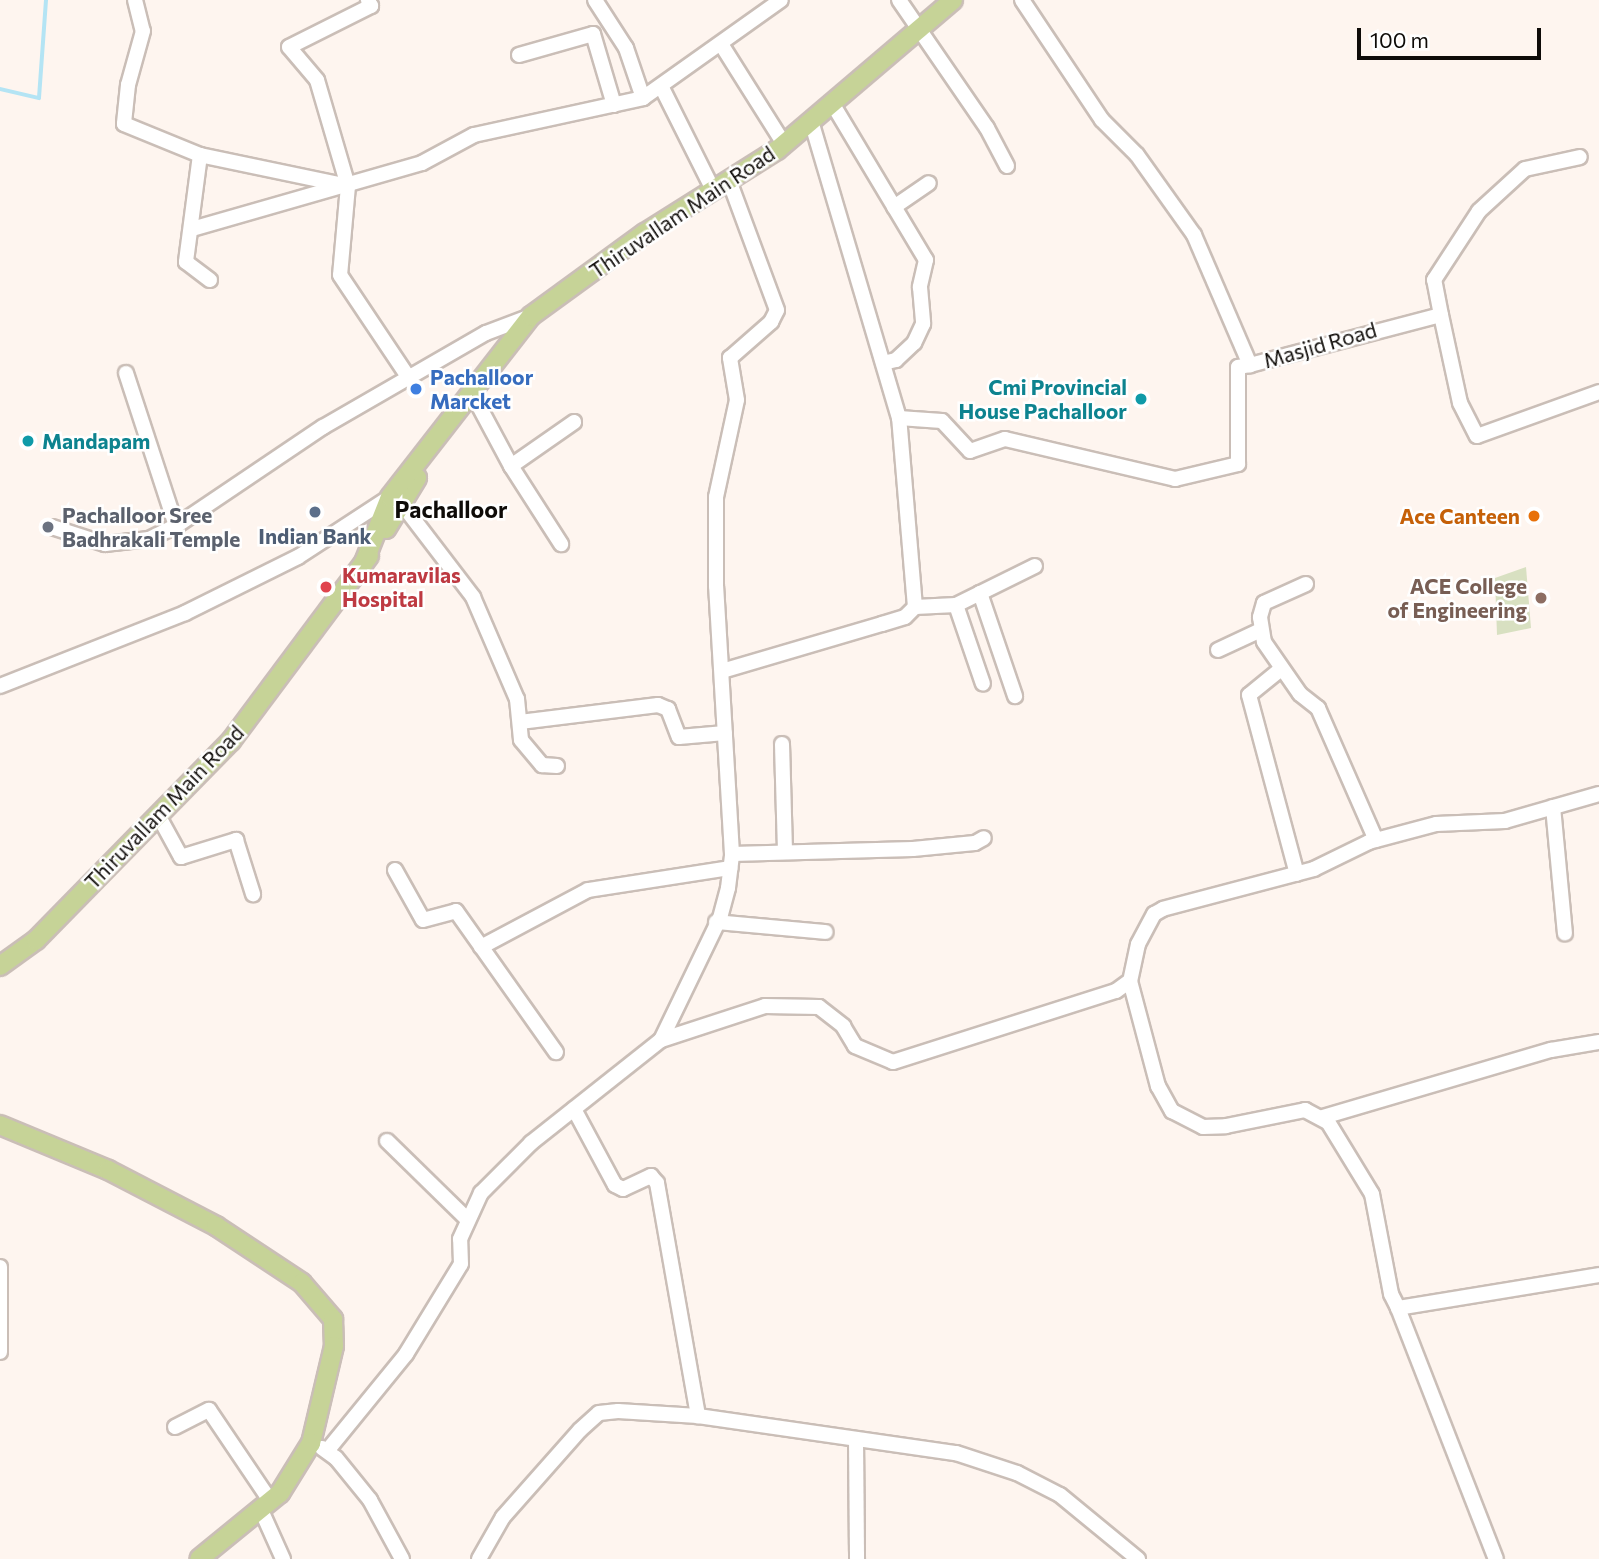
<!DOCTYPE html>
<style>
body{margin:0}
#map{position:relative;width:1599px;height:1559px;overflow:hidden;background:#fef5ef;font-family:Commissioner,sans-serif}
div>[style]{position:absolute}
.green>*{inset:0;background:#d8e0c1}
.stream>*{height:3.5px;margin:-1.75px;padding:0 1.75px;transform-origin:1.75px;border-radius:1.75px;background:#b4e4f4}
.roads{filter:drop-shadow(2px 0 #cabeb7) drop-shadow(-2px 0 #cabeb7) drop-shadow(0 2px #cabeb7) drop-shadow(0 -2px #cabeb7)}
.minor>*{height:14px;margin:-7px;padding:0 7px;transform-origin:7px;border-radius:7px;background:#fff}
.major>*{height:18px;margin:-9px;padding:0 9px;transform-origin:9px;border-radius:9px;background:#c6d397}
.dots>*{width:19px;height:19px;translate:-50% -50%;box-sizing:border-box;border:4px solid #fff;border-radius:50%}
span{translate:-50% -50%;white-space:nowrap;text-align:center;line-height:1.15;-webkit-text-stroke:5px #fff;paint-order:stroke}
.street-label{font-size:21px;color:#0e0b08}
.shop-label{font-size:21px;color:#366cbe;font-weight:700}
.left{translate:0 -50%;text-align:left}
.culture-label{font-size:21px;color:#0d838f;font-weight:700}
.right{translate:-100% -50%;text-align:right}
.worship-label{font-size:21px;color:#5b616d;font-weight:700}
.food-label{font-size:21px;color:#c56008;font-weight:700}
.service-label{font-size:21px;color:#4e5e75;font-weight:700}
.health-label{font-size:21px;color:#be3a42;font-weight:700}
.education-label{font-size:21px;color:#785e54;font-weight:700}
.neighbourhood-label{font-size:23px;color:#0e0b08;font-weight:700}
.scale{position:absolute;left:1357px;top:28px;width:184px;height:32px;box-sizing:border-box;border:4px solid #0e0b08;border-top:0;padding-left:9px;font-size:21px;line-height:24px;white-space:nowrap;color:#0e0b08;-webkit-text-stroke:5px #fff;paint-order:stroke}
</style>
<div id="map">
<div class="green">
<i style="clip-path:polygon(1526px 567px,1531px 628px,1497px 635px,1495px 578px)"></i>
</div>
<div class="stream">
<i style="left:0;top:89px;width:40px;rotate:13deg"></i>
<i style="left:39px;top:98px;width:98px;rotate:-85.9deg"></i>
</div>
<div class="roads">
<div class="minor">
<i style="left:135px;top:0;width:32px;rotate:76deg"></i>
<i style="left:143px;top:31px;width:56px;rotate:105.5deg"></i>
<i style="left:128px;top:85px;width:39px;rotate:96deg"></i>
<i style="left:124px;top:124px;width:82px;rotate:22.2deg"></i>
<i style="left:200px;top:155px;width:151px;rotate:11.8deg"></i>
<i style="left:348px;top:186px;width:89px;rotate:95.1deg"></i>
<i style="left:340px;top:275px;width:124px;rotate:56.2deg"></i>
<i style="left:899px;top:0;width:155px;rotate:55.5deg"></i>
<i style="left:987px;top:128px;width:43px;rotate:62.2deg"></i>
<i style="left:1022px;top:0;width:144px;rotate:56.3deg"></i>
<i style="left:1102px;top:120px;width:49px;rotate:45deg"></i>
<i style="left:1137px;top:155px;width:98px;rotate:54.5deg"></i>
<i style="left:1194px;top:235px;width:142px;rotate:66.7deg"></i>
<i style="left:1250px;top:365px;width:197px;rotate:-14.7deg"></i>
<i style="left:1441px;top:315px;width:90px;rotate:77.8deg"></i>
<i style="left:1460px;top:403px;width:37px;rotate:63deg"></i>
<i style="left:1477px;top:436px;width:130px;rotate:-19.8deg"></i>
<i style="left:721px;top:44px;width:118px;rotate:57.8deg"></i>
<i style="left:519px;top:55px;width:77px;rotate:-15.8deg"></i>
<i style="left:593px;top:34px;width:74px;rotate:73.5deg"></i>
<i style="left:661px;top:86px;width:116px;rotate:63.4deg"></i>
<i style="left:643px;top:98px;width:169px;rotate:-35.4deg"></i>
<i style="left:832px;top:103px;width:183px;rotate:59.1deg"></i>
<i style="left:926px;top:260px;width:28px;rotate:103deg"></i>
<i style="left:920px;top:287px;width:37px;rotate:85deg"></i>
<i style="left:923px;top:324px;width:21px;rotate:115deg"></i>
<i style="left:914px;top:343px;width:25px;rotate:137deg"></i>
<i style="left:896px;top:360px;width:13px;rotate:167deg"></i>
<i style="left:200px;top:155px;width:108px;rotate:97.5deg"></i>
<i style="left:186px;top:262px;width:30px;rotate:37deg"></i>
<i style="left:348px;top:186px;width:110px;rotate:-106.3deg"></i>
<i style="left:317px;top:80px;width:43px;rotate:-130.3deg"></i>
<i style="left:289px;top:47px;width:92px;rotate:-26.6deg"></i>
<i style="left:371px;top:6px;width:7px;rotate:-117deg"></i>
<i style="left:894px;top:207px;width:42px;rotate:-34.4deg"></i>
<i style="left:192px;top:229px;width:239px;rotate:-16deg"></i>
<i style="left:422px;top:163px;width:59px;rotate:-28.3deg"></i>
<i style="left:474px;top:135px;width:173px;rotate:-12.3deg"></i>
<i style="left:643px;top:98px;width:53px;rotate:-108.8deg"></i>
<i style="left:626px;top:48px;width:57px;rotate:-122.9deg"></i>
<i style="left:1441px;top:315px;width:36px;rotate:-101deg"></i>
<i style="left:1434px;top:280px;width:82px;rotate:-56.9deg"></i>
<i style="left:1479px;top:211px;width:62px;rotate:-42.4deg"></i>
<i style="left:1525px;top:169px;width:56px;rotate:-12.3deg"></i>
<i style="left:126px;top:373px;width:161px;rotate:71.9deg"></i>
<i style="left:473px;top:395px;width:81px;rotate:61.8deg"></i>
<i style="left:511px;top:466px;width:93px;rotate:57.3deg"></i>
<i style="left:899px;top:418px;width:43px;rotate:4deg"></i>
<i style="left:942px;top:421px;width:41px;rotate:47deg"></i>
<i style="left:970px;top:451px;width:37px;rotate:-19deg"></i>
<i style="left:1005px;top:439px;width:175px;rotate:13.2deg"></i>
<i style="left:1175px;top:479px;width:65px;rotate:-13.4deg"></i>
<i style="left:1238px;top:464px;width:97px;rotate:-90deg"></i>
<i style="left:1238px;top:367px;width:12px;rotate:-9deg"></i>
<i style="left:511px;top:466px;width:77px;rotate:-34.9deg"></i>
<i style="left:402px;top:504px;width:117px;rotate:52.6deg"></i>
<i style="left:473px;top:597px;width:111px;rotate:66.7deg"></i>
<i style="left:517px;top:699px;width:41px;rotate:84.4deg"></i>
<i style="left:521px;top:740px;width:33px;rotate:50deg"></i>
<i style="left:542px;top:765px;width:15px;rotate:4deg"></i>
<i style="left:52px;top:527px;width:56px;rotate:17.8deg"></i>
<i style="left:105px;top:544px;width:44px;rotate:-6.5deg"></i>
<i style="left:149px;top:539px;width:30px;rotate:-26deg"></i>
<i style="left:176px;top:526px;width:177px;rotate:-34deg"></i>
<i style="left:323px;top:427px;width:188px;rotate:-30deg"></i>
<i style="left:486px;top:333px;width:48px;rotate:-20.7deg"></i>
<i style="left:1306px;top:584px;width:46px;rotate:155.7deg"></i>
<i style="left:1264px;top:603px;width:15px;rotate:106deg"></i>
<i style="left:1260px;top:617px;width:25px;rotate:81deg"></i>
<i style="left:1264px;top:642px;width:63px;rotate:55.3deg"></i>
<i style="left:1300px;top:694px;width:23px;rotate:38deg"></i>
<i style="left:1318px;top:708px;width:144px;rotate:66.3deg"></i>
<i style="left:980px;top:593px;width:109px;rotate:71.2deg"></i>
<i style="left:956px;top:605px;width:83px;rotate:71.1deg"></i>
<i style="left:915px;top:607px;width:41px;rotate:-2.8deg"></i>
<i style="left:956px;top:605px;width:88px;rotate:-26.3deg"></i>
<i style="left:1218px;top:650px;width:47px;rotate:-24.9deg"></i>
<i style="left:1281px;top:669px;width:41px;rotate:140.9deg"></i>
<i style="left:1249px;top:695px;width:185px;rotate:75deg"></i>
<i style="left:722px;top:671px;width:167px;rotate:-16.4deg"></i>
<i style="left:882px;top:624px;width:24px;rotate:-17deg"></i>
<i style="left:905px;top:617px;width:14px;rotate:-45deg"></i>
<i style="left:915px;top:607px;width:190px;rotate:-94.8deg"></i>
<i style="left:899px;top:418px;width:310px;rotate:-106.5deg"></i>
<i style="left:0;top:686px;width:199px;rotate:-21.5deg"></i>
<i style="left:185px;top:613px;width:126px;rotate:-26.4deg"></i>
<i style="left:298px;top:557px;width:110px;rotate:-33.1deg"></i>
<i style="left:520px;top:722px;width:139px;rotate:-7deg"></i>
<i style="left:658px;top:705px;width:11px;rotate:22deg"></i>
<i style="left:668px;top:709px;width:30px;rotate:69deg"></i>
<i style="left:679px;top:737px;width:46px;rotate:-5deg"></i>
<i style="left:782px;top:744px;width:108px;rotate:88.4deg"></i>
<i style="left:1599px;top:794px;width:98px;rotate:164deg"></i>
<i style="left:1505px;top:821px;width:69px;rotate:177.5deg"></i>
<i style="left:1436px;top:824px;width:69px;rotate:165deg"></i>
<i style="left:1369px;top:842px;width:61px;rotate:153.9deg"></i>
<i style="left:1314px;top:869px;width:156px;rotate:165.2deg"></i>
<i style="left:1163px;top:909px;width:10px;rotate:151deg"></i>
<i style="left:1154px;top:914px;width:34px;rotate:118deg"></i>
<i style="left:1138px;top:944px;width:38px;rotate:102deg"></i>
<i style="left:1130px;top:981px;width:109px;rotate:75.1deg"></i>
<i style="left:1158px;top:1086px;width:29px;rotate:61deg"></i>
<i style="left:1172px;top:1111px;width:35px;rotate:27deg"></i>
<i style="left:1203px;top:1127px;width:23px;rotate:-2deg"></i>
<i style="left:1226px;top:1126px;width:81px;rotate:-11.4deg"></i>
<i style="left:1305px;top:1110px;width:26px;rotate:28deg"></i>
<i style="left:1328px;top:1122px;width:84px;rotate:58.6deg"></i>
<i style="left:1372px;top:1194px;width:102px;rotate:79.2deg"></i>
<i style="left:1391px;top:1294px;width:16px;rotate:63deg"></i>
<i style="left:1398px;top:1308px;width:204px;rotate:-9.3deg"></i>
<i style="left:1553px;top:807px;width:127px;rotate:84.6deg"></i>
<i style="left:158px;top:815px;width:48px;rotate:61.3deg"></i>
<i style="left:181px;top:857px;width:58px;rotate:-17.2deg"></i>
<i style="left:236px;top:840px;width:57px;rotate:72.5deg"></i>
<i style="left:732px;top:854px;width:181px;rotate:-1.6deg"></i>
<i style="left:913px;top:849px;width:62px;rotate:-5.5deg"></i>
<i style="left:975px;top:843px;width:10px;rotate:-29deg"></i>
<i style="left:395px;top:870px;width:57px;rotate:60.8deg"></i>
<i style="left:423px;top:920px;width:34px;rotate:-15deg"></i>
<i style="left:456px;top:911px;width:173px;rotate:54.7deg"></i>
<i style="left:716px;top:922px;width:110px;rotate:5.2deg"></i>
<i style="left:481px;top:947px;width:121px;rotate:-28deg"></i>
<i style="left:588px;top:890px;width:144px;rotate:-8.8deg"></i>
<i style="left:661px;top:1040px;width:136px;rotate:-64.2deg"></i>
<i style="left:720px;top:918px;width:31px;rotate:-75deg"></i>
<i style="left:728px;top:888px;width:34px;rotate:-83deg"></i>
<i style="left:732px;top:854px;width:268px;rotate:-93.4deg"></i>
<i style="left:716px;top:586px;width:89px;rotate:-90deg"></i>
<i style="left:716px;top:497px;width:99px;rotate:-77.8deg"></i>
<i style="left:737px;top:400px;width:43px;rotate:-99.5deg"></i>
<i style="left:730px;top:358px;width:55px;rotate:-41.3deg"></i>
<i style="left:771px;top:322px;width:13px;rotate:-63deg"></i>
<i style="left:777px;top:310px;width:139px;rotate:-110.3deg"></i>
<i style="left:574px;top:1109px;width:86px;rotate:61.7deg"></i>
<i style="left:615px;top:1185px;width:9px;rotate:27deg"></i>
<i style="left:623px;top:1189px;width:31px;rotate:-25deg"></i>
<i style="left:651px;top:1176px;width:9px;rotate:49deg"></i>
<i style="left:657px;top:1183px;width:237px;rotate:80deg"></i>
<i style="left:1323px;top:1117px;width:238px;rotate:-16.4deg"></i>
<i style="left:1551px;top:1050px;width:49px;rotate:-9.5deg"></i>
<i style="left:387px;top:1141px;width:110px;rotate:44.3deg"></i>
<i style="left:0;top:1267px;width:85px;rotate:90deg"></i>
<i style="left:1398px;top:1308px;width:269px;rotate:68.7deg"></i>
<i style="left:175px;top:1427px;width:38px;rotate:-27deg"></i>
<i style="left:209px;top:1410px;width:111px;rotate:56deg"></i>
<i style="left:856px;top:1439px;width:120px;rotate:89.5deg"></i>
<i style="left:322px;top:1448px;width:17px;rotate:36deg"></i>
<i style="left:336px;top:1458px;width:54px;rotate:51deg"></i>
<i style="left:370px;top:1500px;width:67px;rotate:61.5deg"></i>
<i style="left:327px;top:1451px;width:125px;rotate:-50.8deg"></i>
<i style="left:406px;top:1354px;width:105px;rotate:-58.6deg"></i>
<i style="left:461px;top:1264px;width:25px;rotate:-92deg"></i>
<i style="left:460px;top:1239px;width:51px;rotate:-65.5deg"></i>
<i style="left:481px;top:1193px;width:71px;rotate:-45deg"></i>
<i style="left:531px;top:1143px;width:166px;rotate:-38.4deg"></i>
<i style="left:661px;top:1040px;width:109px;rotate:-18.1deg"></i>
<i style="left:765px;top:1006px;width:54px;rotate:1.1deg"></i>
<i style="left:819px;top:1007px;width:31px;rotate:38deg"></i>
<i style="left:843px;top:1026px;width:23px;rotate:59deg"></i>
<i style="left:855px;top:1046px;width:41px;rotate:22.8deg"></i>
<i style="left:893px;top:1062px;width:234px;rotate:-17.7deg"></i>
<i style="left:1116px;top:991px;width:17px;rotate:-36deg"></i>
<i style="left:261px;top:1510px;width:54px;rotate:65.8deg"></i>
<i style="left:479px;top:1559px;width:48px;rotate:-60.3deg"></i>
<i style="left:503px;top:1517px;width:116px;rotate:-48.5deg"></i>
<i style="left:580px;top:1430px;width:25px;rotate:-42deg"></i>
<i style="left:599px;top:1413px;width:19px;rotate:-6deg"></i>
<i style="left:618px;top:1411px;width:80px;rotate:3.6deg"></i>
<i style="left:698px;top:1416px;width:261px;rotate:8.2deg"></i>
<i style="left:956px;top:1453px;width:64px;rotate:18.2deg"></i>
<i style="left:1017px;top:1473px;width:48px;rotate:27.1deg"></i>
<i style="left:1060px;top:1495px;width:101px;rotate:39.4deg"></i>
</div>
<div class="major">
<i style="left:386px;top:529px;width:60px;rotate:-58.7deg"></i>
<i style="left:363px;top:565px;width:73px;rotate:-68.3deg"></i>
<i style="left:390px;top:497px;width:229px;rotate:-52.1deg"></i>
<i style="left:531px;top:316px;width:141px;rotate:-36.1deg"></i>
<i style="left:645px;top:233px;width:156px;rotate:-32.2deg"></i>
<i style="left:777px;top:150px;width:231px;rotate:-40.4deg"></i>
<i style="left:0;top:966px;width:44px;rotate:-35.8deg"></i>
<i style="left:36px;top:940px;width:279px;rotate:-45.6deg"></i>
<i style="left:231px;top:741px;width:231px;rotate:-53.3deg"></i>
<i style="left:0;top:1125px;width:117px;rotate:22.6deg"></i>
<i style="left:108px;top:1170px;width:122px;rotate:27.4deg"></i>
<i style="left:216px;top:1226px;width:103px;rotate:33.5deg"></i>
<i style="left:302px;top:1283px;width:48px;rotate:49.3deg"></i>
<i style="left:333px;top:1319px;width:27px;rotate:88deg"></i>
<i style="left:334px;top:1346px;width:100px;rotate:103.3deg"></i>
<i style="left:311px;top:1443px;width:59px;rotate:121.8deg"></i>
<i style="left:280px;top:1493px;width:104px;rotate:140.8deg"></i>
</div>
</div>
<div class="dots">
<i style="left:416px;top:389px;background:#3f7fe0"></i>
<i style="left:1141px;top:399px;background:#0f9aa8"></i>
<i style="left:28px;top:441px;background:#0f9aa8"></i>
<i style="left:315px;top:512px;background:#5c6f8a"></i>
<i style="left:1534px;top:516px;background:#e8710a"></i>
<i style="left:48px;top:527px;background:#6b7280"></i>
<i style="left:326px;top:587px;background:#e0444e"></i>
<i style="left:1541px;top:598px;background:#8d6e63"></i>
</div>
<div class="street-label">
<span style="left:682px;top:212px;rotate:-34deg">Thiruvallam Main Road</span>
<span style="left:1320px;top:345px;rotate:-16deg">Masjid Road</span>
<span style="left:164px;top:807px;rotate:-46deg">Thiruvallam Main Road</span>
</div>
<div class="shop-label">
<span class="left" style="left:430px;top:389px">Pachalloor<br>Marcket</span>
</div>
<div class="culture-label">
<span class="right" style="left:1127px;top:399px">Cmi Provincial<br>House Pachalloor</span>
<span class="left" style="left:42px;top:441px">Mandapam</span>
</div>
<div class="worship-label">
<span class="left" style="left:62px;top:527px">Pachalloor Sree<br>Badhrakali Temple</span>
</div>
<div class="food-label">
<span class="right" style="left:1520px;top:516px">Ace Canteen</span>
</div>
<div class="service-label">
<span style="left:315px;top:536px">Indian Bank</span>
</div>
<div class="health-label">
<span class="left" style="left:342px;top:587px">Kumaravilas<br>Hospital</span>
</div>
<div class="education-label">
<span class="right" style="left:1527px;top:598px">ACE College<br>of Engineering</span>
</div>
<div class="neighbourhood-label">
<span style="left:451px;top:509px">Pachalloor</span>
</div>
<div class="scale">100 m</div>
</div>
